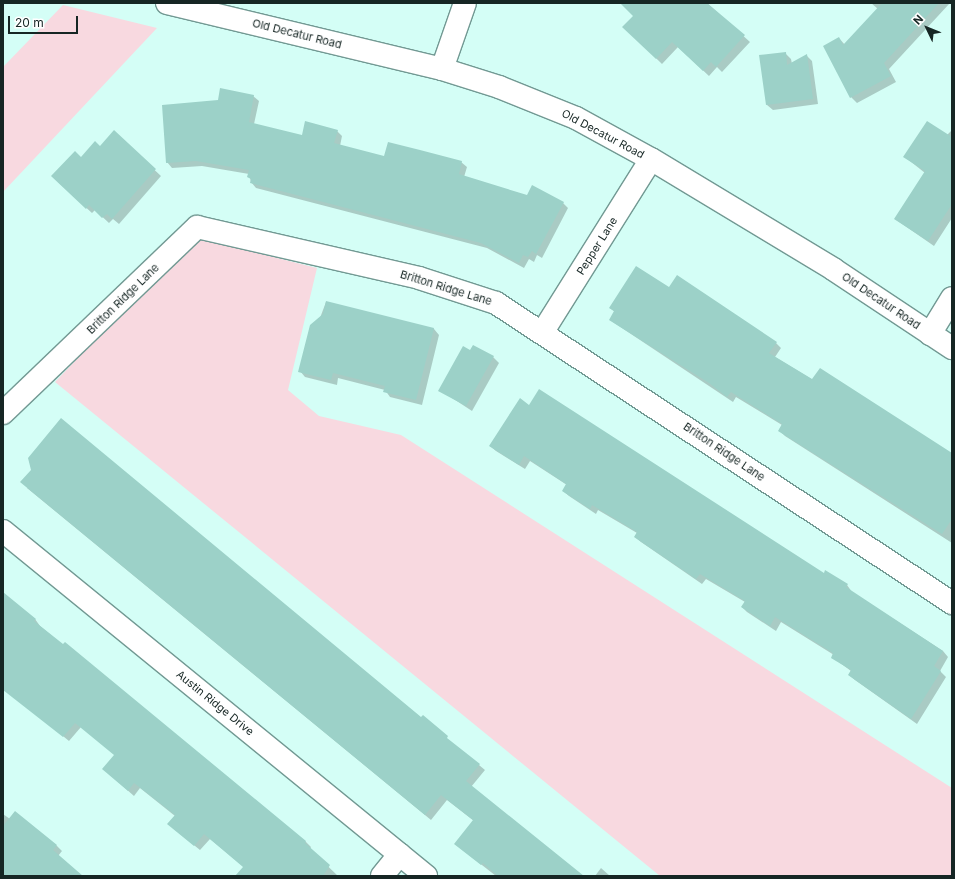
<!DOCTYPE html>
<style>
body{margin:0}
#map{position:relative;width:955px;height:879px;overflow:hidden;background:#d4fef6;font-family:Inter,sans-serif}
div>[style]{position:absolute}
.green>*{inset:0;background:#f8d9e0}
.shadow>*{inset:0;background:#0003}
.building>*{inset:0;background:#9cd1c8}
.roads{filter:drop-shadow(1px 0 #729993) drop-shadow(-1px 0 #729993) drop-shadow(0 1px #729993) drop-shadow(0 -1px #729993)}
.minor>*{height:22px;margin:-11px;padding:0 11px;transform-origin:11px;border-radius:11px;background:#fff}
span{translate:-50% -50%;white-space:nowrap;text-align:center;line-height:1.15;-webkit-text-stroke:3px #fff;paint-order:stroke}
.street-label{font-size:11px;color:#162624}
.frame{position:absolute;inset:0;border:4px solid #162624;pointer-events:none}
.north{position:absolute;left:907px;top:8px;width:40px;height:40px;-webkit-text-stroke:3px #fff;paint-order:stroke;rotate:313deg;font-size:11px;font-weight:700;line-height:16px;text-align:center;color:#162624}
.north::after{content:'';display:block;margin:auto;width:14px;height:18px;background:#162624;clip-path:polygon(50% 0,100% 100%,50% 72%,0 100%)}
.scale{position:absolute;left:8px;top:16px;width:70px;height:18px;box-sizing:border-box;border:2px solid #162624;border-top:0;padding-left:5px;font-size:12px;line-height:14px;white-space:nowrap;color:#162624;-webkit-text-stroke:3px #fff;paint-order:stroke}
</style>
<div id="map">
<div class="green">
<i style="clip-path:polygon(63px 5px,157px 28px,3px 192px,3px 67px)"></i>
<i style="clip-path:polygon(202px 239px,317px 268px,288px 390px,319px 416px,401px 435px,952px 788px,952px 876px,660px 876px,55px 382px,190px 240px)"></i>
</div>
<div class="shadow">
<i style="clip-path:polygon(621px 3px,707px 3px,750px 42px,722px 72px,717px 67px,709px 76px,678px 47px,662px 64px,624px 27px,635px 16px)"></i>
<i style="clip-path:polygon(871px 3px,950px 3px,889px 69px,896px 82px,857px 103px,851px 97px,839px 38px,845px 45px,878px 9px)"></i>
<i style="clip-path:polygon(785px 53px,791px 59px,792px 64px,807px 56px,812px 61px,818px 104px,773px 110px,767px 105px)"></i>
<i style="clip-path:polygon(253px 96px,259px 101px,254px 124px,302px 136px,337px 131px,342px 136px,340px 146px,385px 157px,461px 162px,467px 167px,464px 177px,528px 196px,563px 203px,568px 208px,542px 258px,537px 255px,534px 262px,529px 259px,524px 268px,487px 248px,256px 188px,251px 182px,249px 174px,202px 166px,172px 168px,167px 162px,219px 101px)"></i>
<i style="clip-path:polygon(952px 130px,952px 218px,934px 246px,895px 219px,925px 173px,905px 157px,947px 135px)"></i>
<i style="clip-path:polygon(114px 132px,161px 176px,119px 224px,113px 219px,109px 223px,95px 210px,92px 213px,58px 182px,81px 158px,100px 147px)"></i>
<i style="clip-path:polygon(670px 288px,776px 343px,781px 348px,775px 357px,813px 380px,952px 454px,952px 543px,785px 436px,779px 430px,782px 425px,736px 397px,733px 402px,610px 320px,615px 312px,610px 308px)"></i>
<i style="clip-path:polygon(326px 302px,434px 329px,439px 335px,422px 405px,390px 397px,385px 390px,338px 378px,337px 385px,305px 377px,300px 371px)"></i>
<i style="clip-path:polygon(471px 351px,493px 357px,499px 363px,472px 411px,440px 390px)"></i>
<i style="clip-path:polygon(529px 406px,824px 574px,847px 585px,852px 592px,943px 651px,948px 657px,940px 671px,946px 677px,917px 724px,855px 680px,849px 675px,851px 671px,832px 657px,834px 655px,781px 622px,776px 631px,747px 612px,742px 607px,745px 602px,706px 579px,702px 584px,641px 542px,635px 537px,637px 533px,598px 510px,596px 514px,569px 496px,563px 491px,567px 485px,530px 461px,525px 469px,496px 451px,490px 446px)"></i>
<i style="clip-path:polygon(124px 475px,479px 765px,485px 770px,471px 787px,582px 876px,496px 876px,455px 844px,474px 821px,447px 800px,431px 820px,27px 488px)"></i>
<i style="clip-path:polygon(3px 593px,35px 619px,40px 626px,64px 646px,65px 643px,306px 842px,311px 847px,310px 849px,338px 876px,237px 876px,244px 867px,210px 839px,200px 850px,174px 829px,175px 816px,140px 788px,134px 796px,109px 774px,115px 755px,81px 727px,69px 741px,3px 687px)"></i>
<i style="clip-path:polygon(15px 812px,57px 846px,62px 851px,58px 856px,82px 876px,3px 876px,3px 814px,10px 819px)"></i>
<i style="clip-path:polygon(601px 868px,610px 876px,595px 876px)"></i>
</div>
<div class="building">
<i style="clip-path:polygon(620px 3px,707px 3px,745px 35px,716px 67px,711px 62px,703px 71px,672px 42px,656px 59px,622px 27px,633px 16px)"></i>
<i style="clip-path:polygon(882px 3px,939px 3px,884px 63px,891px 76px,850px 98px,823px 46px,839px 37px,843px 45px)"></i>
<i style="clip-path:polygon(786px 52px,787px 65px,807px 54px,813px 99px,766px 105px,759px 55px)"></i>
<i style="clip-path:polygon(220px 88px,254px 95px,249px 122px,302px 135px,305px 121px,338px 130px,334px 143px,384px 156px,388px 142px,420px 150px,462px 161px,459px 174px,527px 195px,532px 185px,564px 202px,536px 254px,532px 251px,528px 257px,523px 255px,519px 263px,481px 243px,250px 183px,251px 179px,247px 177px,249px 170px,196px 161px,166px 163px,162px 105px,218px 100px)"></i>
<i style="clip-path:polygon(927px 121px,952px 137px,952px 204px,928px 241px,894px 219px,925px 171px,903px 157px)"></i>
<i style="clip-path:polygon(114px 130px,156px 169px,112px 219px,107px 214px,102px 218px,89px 205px,86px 209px,51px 176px,75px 151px,81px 157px,95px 141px,100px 146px)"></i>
<i style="clip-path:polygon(636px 266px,669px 287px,677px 275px,777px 342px,769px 353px,812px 379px,820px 368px,952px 453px,952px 519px,942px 534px,778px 431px,782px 424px,731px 392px,727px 397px,709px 383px,609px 320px,614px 311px,609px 308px)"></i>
<i style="clip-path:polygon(326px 301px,434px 328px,416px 400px,383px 392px,385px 386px,333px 373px,331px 380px,298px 372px,310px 325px,323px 314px)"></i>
<i style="clip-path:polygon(473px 345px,494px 356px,466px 406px,438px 391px,463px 346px,470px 350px)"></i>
<i style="clip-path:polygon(539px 389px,824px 573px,825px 570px,848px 584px,846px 587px,943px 651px,934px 666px,941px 671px,911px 719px,848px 675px,851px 670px,831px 658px,833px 653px,775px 617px,770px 626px,741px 607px,745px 601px,700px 574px,696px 579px,634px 537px,637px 532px,592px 505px,590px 509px,562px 491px,566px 484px,524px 456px,519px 465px,489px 446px,520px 398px,529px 405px)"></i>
<i style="clip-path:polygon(61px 418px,421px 717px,423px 715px,448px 736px,447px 738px,480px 764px,466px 781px,584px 876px,498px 876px,483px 863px,481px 865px,454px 844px,473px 820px,441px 795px,425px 815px,20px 482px,31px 470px,28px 458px)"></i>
<i style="clip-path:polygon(3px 592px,36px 619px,34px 621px,63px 644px,65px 642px,306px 841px,305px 843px,330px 865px,323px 876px,235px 876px,243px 867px,204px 834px,194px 846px,167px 824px,175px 815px,134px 783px,128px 791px,102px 769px,114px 755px,75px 723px,63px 737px,3px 690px)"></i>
<i style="clip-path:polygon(15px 811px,57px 845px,53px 850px,83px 876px,3px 876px,3px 826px)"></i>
</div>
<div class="roads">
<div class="minor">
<i style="left:167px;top:3px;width:283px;rotate:13.5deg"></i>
<i style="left:442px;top:69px;width:60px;rotate:17.5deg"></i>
<i style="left:499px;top:87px;width:83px;rotate:21.9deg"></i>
<i style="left:576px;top:118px;width:85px;rotate:28.7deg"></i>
<i style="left:651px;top:159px;width:213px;rotate:31.1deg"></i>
<i style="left:833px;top:269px;width:143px;rotate:33.6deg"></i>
<i style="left:442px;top:69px;width:70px;rotate:-70.8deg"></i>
<i style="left:542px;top:333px;width:205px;rotate:-57.9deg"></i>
<i style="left:930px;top:334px;width:42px;rotate:-58.6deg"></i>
<i style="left:3px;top:413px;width:269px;rotate:-43.8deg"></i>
<i style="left:197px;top:227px;width:228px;rotate:12.9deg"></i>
<i style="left:419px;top:278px;width:81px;rotate:18deg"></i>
<i style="left:496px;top:303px;width:546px;rotate:33.34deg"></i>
<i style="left:3px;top:531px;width:546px;rotate:39.2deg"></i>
<i style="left:382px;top:876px;width:28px;rotate:-51deg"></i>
</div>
</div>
<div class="street-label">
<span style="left:297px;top:34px;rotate:14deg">Old Decatur Road</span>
<span style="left:603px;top:134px;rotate:28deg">Old Decatur Road</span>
<span style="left:597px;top:246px;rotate:-58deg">Pepper Lane</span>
<span style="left:446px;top:288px;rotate:17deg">Britton Ridge Lane</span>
<span style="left:123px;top:299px;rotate:-44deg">Britton Ridge Lane</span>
<span style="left:881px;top:301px;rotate:34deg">Old Decatur Road</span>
<span style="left:724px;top:452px;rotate:34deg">Britton Ridge Lane</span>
<span style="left:215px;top:703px;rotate:39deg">Austin Ridge Drive</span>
</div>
<div class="frame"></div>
<div class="north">N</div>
<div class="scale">20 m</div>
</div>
